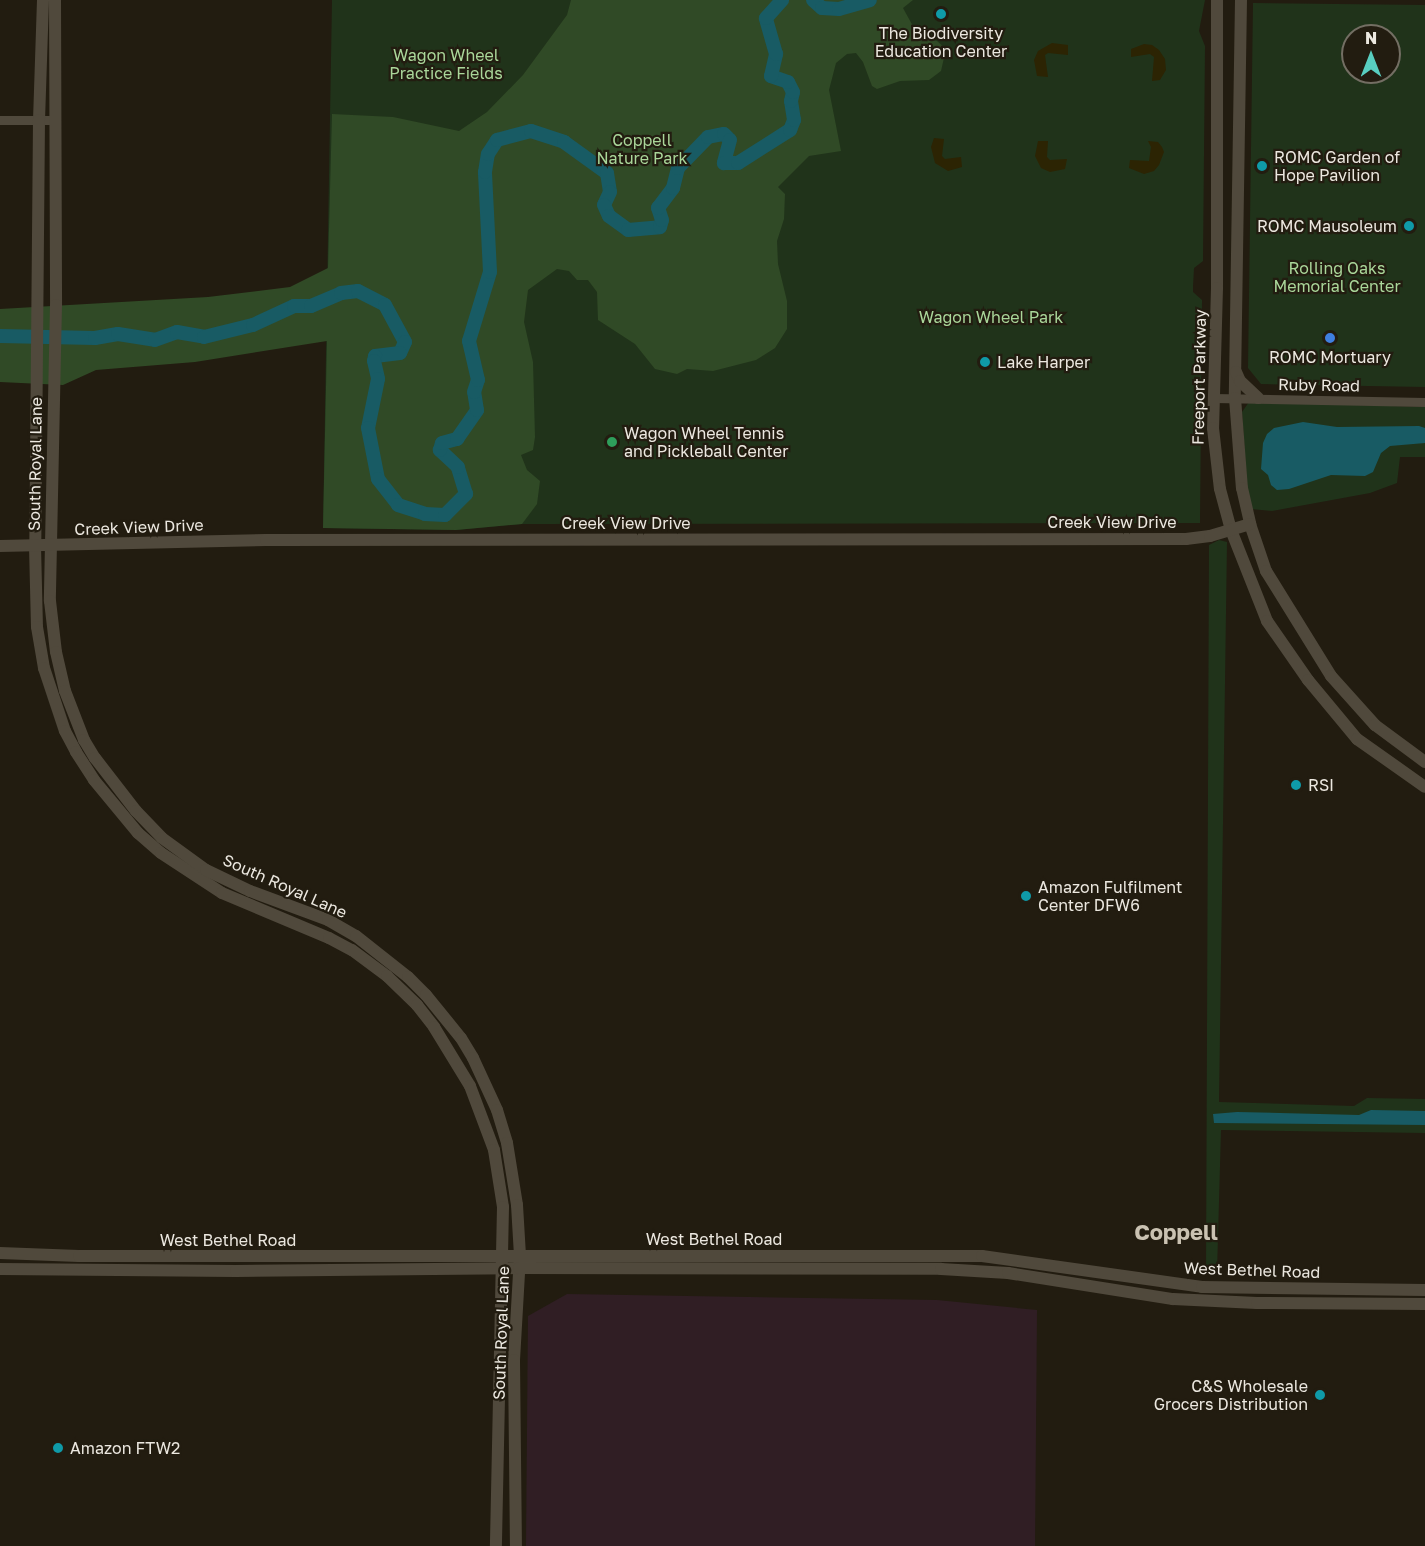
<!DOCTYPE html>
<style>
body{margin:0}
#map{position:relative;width:1425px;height:1546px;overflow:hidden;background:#221c10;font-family:"Golos Text",sans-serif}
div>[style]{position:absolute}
.commercial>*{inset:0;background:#301e24}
.green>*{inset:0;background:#20331a}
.forest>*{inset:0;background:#304a26}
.sand>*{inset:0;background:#2c2403}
.water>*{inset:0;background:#185b64}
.river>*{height:14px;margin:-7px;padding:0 7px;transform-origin:7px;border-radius:7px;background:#185b64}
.street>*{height:9px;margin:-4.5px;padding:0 4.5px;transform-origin:4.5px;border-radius:4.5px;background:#50493c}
.secondary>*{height:12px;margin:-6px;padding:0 6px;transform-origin:6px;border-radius:6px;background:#50493c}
.dots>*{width:16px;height:16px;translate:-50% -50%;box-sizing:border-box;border:3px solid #221c10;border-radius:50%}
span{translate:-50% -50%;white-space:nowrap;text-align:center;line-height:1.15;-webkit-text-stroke:4.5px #221c10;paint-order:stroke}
.poi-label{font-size:16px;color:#ece8e0}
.left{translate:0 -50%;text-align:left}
.right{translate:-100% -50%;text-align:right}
.park-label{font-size:16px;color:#aad79a}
.street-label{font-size:16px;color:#ece8e0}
.district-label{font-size:22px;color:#cac2b2;font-weight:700}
.north{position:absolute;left:1341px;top:24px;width:60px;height:60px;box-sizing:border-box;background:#221c10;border:2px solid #736e63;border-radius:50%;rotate:0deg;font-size:16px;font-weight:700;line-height:24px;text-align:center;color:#ece8e0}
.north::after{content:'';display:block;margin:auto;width:21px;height:27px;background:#58cec0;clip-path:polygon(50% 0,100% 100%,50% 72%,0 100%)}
</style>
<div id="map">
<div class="commercial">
<i style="clip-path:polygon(567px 1294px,937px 1300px,1037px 1310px,1035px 1546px,526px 1546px,528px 1316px)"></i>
</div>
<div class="green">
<i style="clip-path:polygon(332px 0,1205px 0,1199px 31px,1205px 46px,1203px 261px,1194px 268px,1193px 287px,1193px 292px,1202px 300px,1200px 523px,522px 524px,456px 530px,323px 528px)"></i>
<i style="clip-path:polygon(evenodd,1253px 3px,1425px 5px,1425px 387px,1261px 384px,1248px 368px,1253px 3px,1353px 36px,1389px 36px,1389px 72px,1353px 72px,1353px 36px)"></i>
<i style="clip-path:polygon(1249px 402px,1425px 407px,1425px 457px,1400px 457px,1397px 483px,1370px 493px,1272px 511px,1251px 509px,1248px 498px,1242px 412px)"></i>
<i style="clip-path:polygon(1219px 540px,1227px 542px,1219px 1102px,1354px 1106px,1367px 1098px,1425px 1099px,1425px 1133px,1221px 1130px,1217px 1273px,1206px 1272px,1209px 545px)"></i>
</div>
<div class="forest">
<i style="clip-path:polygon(571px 0,913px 0,903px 8px,914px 28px,923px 38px,937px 41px,946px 49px,941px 71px,929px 80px,900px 81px,877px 89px,872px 86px,863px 62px,856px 53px,847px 54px,836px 63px,829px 90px,841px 151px,809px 156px,778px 187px,785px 194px,784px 219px,777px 241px,778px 264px,787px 301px,787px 329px,775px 348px,756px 360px,713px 371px,687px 369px,677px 374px,655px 369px,635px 344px,598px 320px,597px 292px,588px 280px,577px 280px,569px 271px,557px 269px,528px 290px,524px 322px,533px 362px,535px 437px,533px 450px,521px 455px,527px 470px,540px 481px,537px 504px,522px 524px,456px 530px,323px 528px,327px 341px,195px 362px,96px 370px,63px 385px,0 382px,0 309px,208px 297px,290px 287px,328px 268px,332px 114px,393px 117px,459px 131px,487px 112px,523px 75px,567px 15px)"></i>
</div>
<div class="sand">
<i style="clip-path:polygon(1052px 43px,1068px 45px,1068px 55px,1048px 53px,1045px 55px,1048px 77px,1037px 76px,1034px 60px,1038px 51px)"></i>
<i style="clip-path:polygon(1144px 44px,1152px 45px,1159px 50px,1165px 59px,1166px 70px,1160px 80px,1152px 81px,1154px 57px,1150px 54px,1131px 57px,1131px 49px)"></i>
<i style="clip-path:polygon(934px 138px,944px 139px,942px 156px,945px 159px,961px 157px,962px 167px,948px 171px,935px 163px,931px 147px)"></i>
<i style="clip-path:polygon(1038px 141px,1048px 141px,1047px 157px,1050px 160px,1067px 159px,1065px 169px,1050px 172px,1041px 168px,1035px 156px)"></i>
<i style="clip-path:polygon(1148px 141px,1158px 142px,1162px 147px,1164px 152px,1159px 165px,1154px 171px,1144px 174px,1129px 168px,1130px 160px,1149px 161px,1151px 147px)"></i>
</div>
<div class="water">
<i style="clip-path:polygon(1303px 422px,1337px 427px,1419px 426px,1425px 428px,1425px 443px,1390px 446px,1381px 453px,1373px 472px,1365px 476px,1331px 475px,1289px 489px,1277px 490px,1271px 485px,1268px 475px,1261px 469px,1263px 443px,1267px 434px,1274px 428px)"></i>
<i style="clip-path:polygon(1371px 1110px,1425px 1111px,1425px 1125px,1214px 1123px,1213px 1114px,1237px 1112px,1359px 1115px)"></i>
</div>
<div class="river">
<i style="left:813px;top:0;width:12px;rotate:42deg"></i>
<i style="left:822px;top:8px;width:17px;rotate:3deg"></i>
<i style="left:839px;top:9px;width:32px;rotate:-16deg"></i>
<i style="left:0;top:336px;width:95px;rotate:1.2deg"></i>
<i style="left:95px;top:338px;width:23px;rotate:-10deg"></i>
<i style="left:118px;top:334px;width:37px;rotate:9deg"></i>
<i style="left:155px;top:340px;width:23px;rotate:-20deg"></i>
<i style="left:177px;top:332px;width:27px;rotate:10deg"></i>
<i style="left:204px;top:337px;width:50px;rotate:-13.8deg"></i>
<i style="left:253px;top:325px;width:45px;rotate:-24.9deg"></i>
<i style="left:294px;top:306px;width:17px"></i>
<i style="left:311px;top:306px;width:33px;rotate:-23deg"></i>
<i style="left:341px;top:293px;width:17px;rotate:-7deg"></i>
<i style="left:358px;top:291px;width:30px;rotate:27deg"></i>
<i style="left:385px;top:305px;width:42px;rotate:61.6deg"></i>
<i style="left:405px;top:342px;width:12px;rotate:114deg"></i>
<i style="left:400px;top:353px;width:25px;rotate:173deg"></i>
<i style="left:375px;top:356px;width:5px;rotate:101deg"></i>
<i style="left:374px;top:361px;width:18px;rotate:77deg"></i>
<i style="left:378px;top:379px;width:50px;rotate:101.5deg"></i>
<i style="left:368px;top:428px;width:52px;rotate:78.9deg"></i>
<i style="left:378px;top:479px;width:33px;rotate:52deg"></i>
<i style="left:398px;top:505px;width:28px;rotate:18deg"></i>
<i style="left:425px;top:514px;width:20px;rotate:3deg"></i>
<i style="left:445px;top:515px;width:30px;rotate:-45deg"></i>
<i style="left:466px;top:494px;width:28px;rotate:-107deg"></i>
<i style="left:458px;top:467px;width:25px;rotate:-137deg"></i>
<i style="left:440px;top:450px;width:7px;rotate:-74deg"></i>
<i style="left:442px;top:443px;width:16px;rotate:-15deg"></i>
<i style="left:457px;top:439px;width:35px;rotate:-55deg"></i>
<i style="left:477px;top:410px;width:18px;rotate:-99deg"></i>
<i style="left:474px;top:392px;width:13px;rotate:-72deg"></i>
<i style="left:478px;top:380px;width:40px;rotate:-103deg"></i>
<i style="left:469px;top:341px;width:72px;rotate:-73.1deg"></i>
<i style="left:490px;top:272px;width:100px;rotate:-92.9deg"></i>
<i style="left:485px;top:172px;width:18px;rotate:-81deg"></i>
<i style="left:488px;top:154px;width:17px;rotate:-57deg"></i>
<i style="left:497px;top:140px;width:35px;rotate:-15deg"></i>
<i style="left:531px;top:131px;width:35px;rotate:18deg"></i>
<i style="left:564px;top:142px;width:53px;rotate:35.8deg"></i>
<i style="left:607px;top:173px;width:19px;rotate:81deg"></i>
<i style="left:610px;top:192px;width:14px;rotate:115deg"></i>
<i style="left:604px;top:205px;width:12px;rotate:66deg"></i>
<i style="left:609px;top:216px;width:24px;rotate:36deg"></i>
<i style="left:628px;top:230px;width:32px;rotate:-5deg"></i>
<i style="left:660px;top:227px;width:7px;rotate:-74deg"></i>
<i style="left:662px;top:220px;width:13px;rotate:-108deg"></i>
<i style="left:658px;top:208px;width:25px;rotate:-53deg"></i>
<i style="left:673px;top:188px;width:21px;rotate:-76deg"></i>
<i style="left:678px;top:168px;width:43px;rotate:-45.9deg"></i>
<i style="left:708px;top:137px;width:16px;rotate:-11deg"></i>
<i style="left:724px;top:134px;width:8px;rotate:45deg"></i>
<i style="left:730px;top:140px;width:24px;rotate:105deg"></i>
<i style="left:724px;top:163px;width:14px"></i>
<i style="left:738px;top:163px;width:62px;rotate:-32.4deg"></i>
<i style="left:790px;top:130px;width:11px;rotate:-68deg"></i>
<i style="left:794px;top:120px;width:19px;rotate:-99deg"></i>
<i style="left:791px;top:101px;width:9px;rotate:-77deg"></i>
<i style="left:793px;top:92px;width:11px;rotate:-117deg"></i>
<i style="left:788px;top:82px;width:18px;rotate:-161deg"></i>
<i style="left:771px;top:76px;width:23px;rotate:-77deg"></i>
<i style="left:776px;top:54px;width:37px;rotate:-106deg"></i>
<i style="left:766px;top:18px;width:24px;rotate:-48deg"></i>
</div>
<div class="street">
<i style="left:0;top:120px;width:56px"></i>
<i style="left:1213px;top:398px;width:212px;rotate:1.1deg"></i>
</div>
<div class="secondary">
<i style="left:43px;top:0;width:120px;rotate:91.9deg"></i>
<i style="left:39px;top:120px;width:426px;rotate:90.5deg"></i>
<i style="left:35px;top:546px;width:81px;rotate:88.6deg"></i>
<i style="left:37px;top:627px;width:42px;rotate:80.3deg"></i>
<i style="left:44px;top:668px;width:66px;rotate:71.6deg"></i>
<i style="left:65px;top:731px;width:24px;rotate:62deg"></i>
<i style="left:76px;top:752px;width:33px;rotate:57deg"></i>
<i style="left:94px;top:780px;width:69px;rotate:50.3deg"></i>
<i style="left:138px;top:833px;width:30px;rotate:41deg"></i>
<i style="left:161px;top:853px;width:73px;rotate:33.3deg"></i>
<i style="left:222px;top:893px;width:116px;rotate:22.8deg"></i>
<i style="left:329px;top:938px;width:26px;rotate:28deg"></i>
<i style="left:352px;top:950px;width:44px;rotate:36.6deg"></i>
<i style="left:387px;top:976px;width:42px;rotate:44deg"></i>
<i style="left:417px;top:1005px;width:28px;rotate:52deg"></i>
<i style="left:434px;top:1027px;width:69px;rotate:58.6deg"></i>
<i style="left:470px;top:1086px;width:68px;rotate:69.4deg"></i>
<i style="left:494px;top:1150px;width:58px;rotate:81deg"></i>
<i style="left:503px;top:1207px;width:339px;rotate:91.2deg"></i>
<i style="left:55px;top:0;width:305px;rotate:89.8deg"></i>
<i style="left:56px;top:305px;width:296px;rotate:91.2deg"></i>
<i style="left:50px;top:601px;width:51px;rotate:83.3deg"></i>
<i style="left:56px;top:652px;width:40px;rotate:77deg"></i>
<i style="left:65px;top:691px;width:53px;rotate:68.8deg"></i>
<i style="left:84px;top:740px;width:21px;rotate:59deg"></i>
<i style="left:95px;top:758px;width:67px;rotate:52.3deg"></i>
<i style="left:136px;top:811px;width:37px;rotate:46deg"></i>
<i style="left:162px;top:838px;width:54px;rotate:36deg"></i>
<i style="left:206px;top:870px;width:49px;rotate:25.5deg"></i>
<i style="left:250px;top:891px;width:83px;rotate:20.4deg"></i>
<i style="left:328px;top:920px;width:32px;rotate:30deg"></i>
<i style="left:356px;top:936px;width:66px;rotate:38.3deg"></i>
<i style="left:408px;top:977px;width:25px;rotate:45deg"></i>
<i style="left:426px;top:995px;width:55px;rotate:50.9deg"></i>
<i style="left:461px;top:1038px;width:23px;rotate:59deg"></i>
<i style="left:473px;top:1058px;width:57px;rotate:65.2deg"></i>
<i style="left:497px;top:1110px;width:34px;rotate:73deg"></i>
<i style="left:507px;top:1143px;width:63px;rotate:80.8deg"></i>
<i style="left:517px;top:1205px;width:51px;rotate:86.6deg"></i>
<i style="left:520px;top:1256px;width:104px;rotate:93.3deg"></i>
<i style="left:514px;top:1360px;width:186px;rotate:89.4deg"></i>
<i style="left:1217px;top:0;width:288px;rotate:90deg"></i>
<i style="left:1217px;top:288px;width:140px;rotate:91.6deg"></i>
<i style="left:1213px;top:428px;width:61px;rotate:83.5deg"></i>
<i style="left:1220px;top:489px;width:42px;rotate:75deg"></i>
<i style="left:1231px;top:530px;width:98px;rotate:68.4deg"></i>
<i style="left:1267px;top:621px;width:72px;rotate:55.2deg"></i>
<i style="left:1308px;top:680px;width:77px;rotate:50.3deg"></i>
<i style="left:1357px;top:739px;width:83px;rotate:35.2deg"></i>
<i style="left:1241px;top:0;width:398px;rotate:90.9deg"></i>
<i style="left:1235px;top:398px;width:90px;rotate:85.6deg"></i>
<i style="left:1242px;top:488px;width:37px;rotate:77deg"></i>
<i style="left:1250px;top:524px;width:50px;rotate:71.2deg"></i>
<i style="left:1266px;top:571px;width:123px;rotate:58.2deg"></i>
<i style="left:1331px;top:676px;width:66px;rotate:48.1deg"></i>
<i style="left:1375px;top:725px;width:62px;rotate:36.5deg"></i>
<i style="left:1236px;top:372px;width:10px;rotate:66deg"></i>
<i style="left:1240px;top:381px;width:25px;rotate:43deg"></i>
<i style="left:0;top:546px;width:266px;rotate:-1.3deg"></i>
<i style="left:266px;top:540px;width:920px;rotate:-0.06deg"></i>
<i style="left:1186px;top:539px;width:24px;rotate:-7deg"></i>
<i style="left:1210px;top:536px;width:42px;rotate:-16.7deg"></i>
<i style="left:0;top:1253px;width:79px;rotate:2.2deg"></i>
<i style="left:79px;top:1256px;width:903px"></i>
<i style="left:982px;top:1256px;width:222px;rotate:8deg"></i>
<i style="left:1202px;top:1287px;width:223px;rotate:0.8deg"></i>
<i style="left:0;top:1269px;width:236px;rotate:0.5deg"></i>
<i style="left:236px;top:1271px;width:283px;rotate:-0.6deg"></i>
<i style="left:519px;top:1268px;width:422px;rotate:0.1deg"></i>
<i style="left:941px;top:1269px;width:67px;rotate:3.4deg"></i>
<i style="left:1008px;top:1273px;width:167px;rotate:9deg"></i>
<i style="left:1173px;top:1299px;width:84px;rotate:2.7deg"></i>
<i style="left:1257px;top:1303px;width:168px;rotate:0.3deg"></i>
</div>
<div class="dots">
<i style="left:941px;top:14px;background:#0f9aa8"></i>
<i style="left:1262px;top:166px;background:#0f9aa8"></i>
<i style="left:1409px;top:226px;background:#0f9aa8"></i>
<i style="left:1330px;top:338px;background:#3f7fe0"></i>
<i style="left:985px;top:362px;background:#0f9aa8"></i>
<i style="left:612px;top:442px;background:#2e9e5b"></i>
<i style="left:1296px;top:785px;background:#0f9aa8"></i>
<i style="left:1026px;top:896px;background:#0f9aa8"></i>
<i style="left:1320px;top:1395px;background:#0f9aa8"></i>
<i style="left:58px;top:1448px;background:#0f9aa8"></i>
</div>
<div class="poi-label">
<span style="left:941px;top:42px">The Biodiversity<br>Education Center</span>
<span class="left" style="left:1274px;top:166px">ROMC Garden of<br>Hope Pavilion</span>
<span class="right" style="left:1397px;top:226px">ROMC Mausoleum</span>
<span style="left:1330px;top:357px">ROMC Mortuary</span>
<span class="left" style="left:997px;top:362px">Lake Harper</span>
<span class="left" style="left:624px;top:442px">Wagon Wheel Tennis<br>and Pickleball Center</span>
<span class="left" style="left:1308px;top:785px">RSI</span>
<span class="left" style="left:1038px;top:896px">Amazon Fulfilment<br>Center DFW6</span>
<span class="right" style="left:1308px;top:1395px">C&amp;S Wholesale<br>Grocers Distribution</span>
<span class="left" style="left:70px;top:1448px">Amazon FTW2</span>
</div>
<div class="park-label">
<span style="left:446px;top:64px">Wagon Wheel<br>Practice Fields</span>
<span style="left:642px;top:149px">Coppell<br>Nature Park</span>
<span style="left:1337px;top:277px">Rolling Oaks<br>Memorial Center</span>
<span style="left:991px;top:317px">Wagon Wheel Park</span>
</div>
<div class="street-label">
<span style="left:1199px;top:377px;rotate:-89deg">Freeport Parkway</span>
<span style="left:1319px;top:385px;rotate:1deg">Ruby Road</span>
<span style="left:35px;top:464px;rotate:-89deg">South Royal Lane</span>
<span style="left:1112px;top:522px">Creek View Drive</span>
<span style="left:626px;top:523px">Creek View Drive</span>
<span style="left:139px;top:527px;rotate:-2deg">Creek View Drive</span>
<span style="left:285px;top:886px;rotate:24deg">South Royal Lane</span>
<span style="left:714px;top:1239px">West Bethel Road</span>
<span style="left:228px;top:1240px">West Bethel Road</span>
<span style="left:1252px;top:1270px;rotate:2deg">West Bethel Road</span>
<span style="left:501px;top:1333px;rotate:-88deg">South Royal Lane</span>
</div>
<div class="district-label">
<span style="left:1176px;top:1232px">Coppell</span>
</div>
<div class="north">N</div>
</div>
